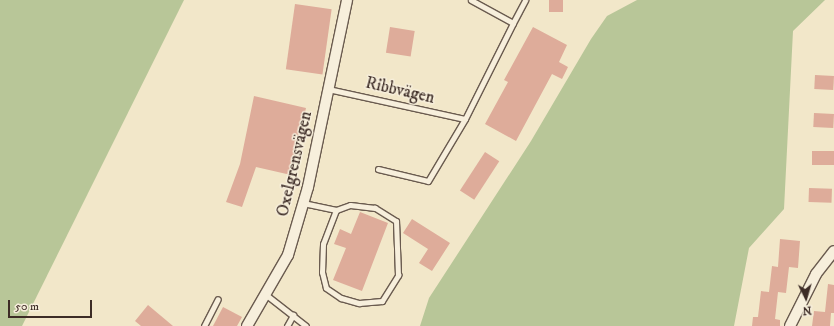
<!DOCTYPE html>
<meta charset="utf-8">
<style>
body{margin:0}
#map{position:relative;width:834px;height:326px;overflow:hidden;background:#f2e7c9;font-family:"IM FELL DW Pica",serif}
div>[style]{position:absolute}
.green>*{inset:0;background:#b8c698}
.building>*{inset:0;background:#deac9a;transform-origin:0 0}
.roads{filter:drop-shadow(1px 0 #6a5b4f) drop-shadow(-1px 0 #6a5b4f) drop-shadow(0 1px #6a5b4f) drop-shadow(0 -1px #6a5b4f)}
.service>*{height:5px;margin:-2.5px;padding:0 2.5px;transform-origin:2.5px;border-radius:2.5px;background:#f7efdc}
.minor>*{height:10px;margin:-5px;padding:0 5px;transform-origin:5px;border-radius:5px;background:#f7efdc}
span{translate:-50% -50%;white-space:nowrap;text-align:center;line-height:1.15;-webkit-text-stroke:3px #f7efdc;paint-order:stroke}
.street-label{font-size:17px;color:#3d2c26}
.north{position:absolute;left:786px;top:278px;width:40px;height:40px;-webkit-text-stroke:3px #f7efdc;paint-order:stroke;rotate:175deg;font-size:11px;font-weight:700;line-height:16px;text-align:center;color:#3d2c26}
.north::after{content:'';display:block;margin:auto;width:14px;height:18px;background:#3d2c26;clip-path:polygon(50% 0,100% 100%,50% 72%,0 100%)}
.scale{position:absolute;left:8px;top:300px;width:84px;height:18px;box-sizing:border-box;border:2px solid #3d2c26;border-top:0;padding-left:5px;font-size:12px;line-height:14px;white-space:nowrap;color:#3d2c26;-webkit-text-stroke:3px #f7efdc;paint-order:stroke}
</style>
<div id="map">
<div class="green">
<i style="clip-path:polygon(0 0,184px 0,22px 326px,0 326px)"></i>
<i style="clip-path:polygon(637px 0,825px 0,793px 31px,784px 209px,749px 248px,734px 326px,420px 326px,429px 298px,531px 141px,591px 39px,607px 16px)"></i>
</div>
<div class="building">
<i style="left:549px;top:0;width:14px;height:12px"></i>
<i style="left:295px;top:4px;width:37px;height:66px;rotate:8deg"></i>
<i style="left:390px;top:27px;width:25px;height:26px;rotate:9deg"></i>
<i style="clip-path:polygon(533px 27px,567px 45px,559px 62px,568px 67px,562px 79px,552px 74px,516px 141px,485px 124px,508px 82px,504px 80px)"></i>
<i style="left:815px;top:75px;width:19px;height:14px;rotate:3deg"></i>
<i style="clip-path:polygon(254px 96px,306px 108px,291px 175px,256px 167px,242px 207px,226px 202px,240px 164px)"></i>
<i style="left:814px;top:113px;width:20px;height:14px;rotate:3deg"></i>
<i style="left:812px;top:151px;width:22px;height:14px"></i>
<i style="left:485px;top:152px;width:17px;height:46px;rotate:33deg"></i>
<i style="left:809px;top:188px;width:23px;height:14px;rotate:2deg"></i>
<i style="clip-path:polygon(360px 212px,388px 223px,362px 291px,333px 280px,346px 248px,334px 244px,340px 229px,351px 234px)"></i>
<i style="clip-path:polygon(412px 219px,450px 243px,432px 271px,419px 263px,428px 249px,403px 233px)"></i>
<i style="clip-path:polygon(780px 239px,800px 241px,798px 268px,789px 267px,786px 293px,778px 292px,775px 319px,770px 318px,780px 320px,780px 326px,752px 326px,753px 317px,758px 317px,761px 291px,769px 292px,772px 266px,778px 267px)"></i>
<i style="clip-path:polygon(828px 284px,834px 285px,834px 313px,831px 313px,830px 326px,812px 326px,814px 311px,825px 312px)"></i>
<i style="clip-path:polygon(148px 305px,173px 326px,141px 326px,135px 321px)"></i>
<i style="clip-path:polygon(223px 307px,242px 317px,237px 326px,213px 326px)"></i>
</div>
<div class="roads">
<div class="service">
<i style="left:513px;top:23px;width:26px;rotate:-62deg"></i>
<i style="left:328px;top:89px;width:140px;rotate:12.4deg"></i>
<i style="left:378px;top:169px;width:51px;rotate:13.5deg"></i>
<i style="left:428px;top:181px;width:72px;rotate:-59.2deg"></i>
<i style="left:465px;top:119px;width:107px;rotate:-63.4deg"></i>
<i style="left:513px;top:23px;width:48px;rotate:-151.3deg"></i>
<i style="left:303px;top:203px;width:34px;rotate:12deg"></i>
<i style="left:336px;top:210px;width:36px;rotate:111deg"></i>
<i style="left:323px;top:244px;width:28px;rotate:92deg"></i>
<i style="left:322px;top:272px;width:16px;rotate:76deg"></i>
<i style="left:326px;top:288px;width:18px;rotate:34deg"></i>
<i style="left:341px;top:298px;width:19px;rotate:16deg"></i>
<i style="left:359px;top:303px;width:23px;rotate:-5deg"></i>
<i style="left:382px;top:301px;width:31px;rotate:-58deg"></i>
<i style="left:398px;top:275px;width:54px;rotate:-92.1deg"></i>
<i style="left:396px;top:221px;width:25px;rotate:-148deg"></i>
<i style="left:375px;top:208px;width:25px;rotate:-173deg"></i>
<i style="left:350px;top:205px;width:15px;rotate:160deg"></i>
<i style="left:265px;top:294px;width:52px;rotate:38deg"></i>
<i style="left:204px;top:326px;width:30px;rotate:-63deg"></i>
<i style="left:287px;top:326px;width:13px;rotate:-61deg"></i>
</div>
<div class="minor">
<i style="left:247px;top:326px;width:82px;rotate:-60deg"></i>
<i style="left:288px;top:255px;width:71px;rotate:-73.6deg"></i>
<i style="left:308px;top:187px;width:191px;rotate:-78.2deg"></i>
<i style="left:790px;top:326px;width:58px;rotate:-63.4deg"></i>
<i style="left:816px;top:274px;width:29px;rotate:-52deg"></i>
</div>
</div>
<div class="street-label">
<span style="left:400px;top:91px;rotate:13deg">Ribbvägen</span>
<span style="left:295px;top:164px;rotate:-77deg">Oxelgrensvägen</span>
</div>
<div class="north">N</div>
<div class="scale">50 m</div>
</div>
